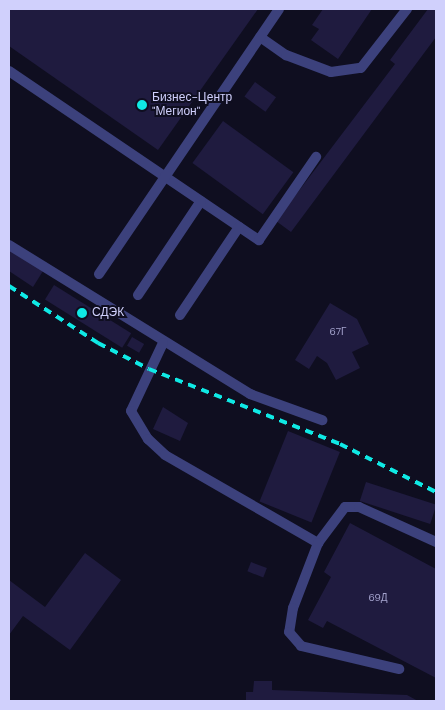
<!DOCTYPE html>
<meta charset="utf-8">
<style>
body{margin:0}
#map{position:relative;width:445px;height:710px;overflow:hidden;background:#0f0e20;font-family:"DM Sans",sans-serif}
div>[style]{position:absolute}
.building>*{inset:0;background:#1f1b3f;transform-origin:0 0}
.service>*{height:10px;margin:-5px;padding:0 5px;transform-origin:5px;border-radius:5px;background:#3c417c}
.rail>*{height:4px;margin-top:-2px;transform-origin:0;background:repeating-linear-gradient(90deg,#0fe9e5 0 8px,transparent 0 14px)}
.dots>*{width:14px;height:14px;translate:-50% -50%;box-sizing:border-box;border:2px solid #0f0e20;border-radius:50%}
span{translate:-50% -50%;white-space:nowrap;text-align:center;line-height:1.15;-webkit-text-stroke:4px #0f0e20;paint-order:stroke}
.number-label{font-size:10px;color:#a4a3cd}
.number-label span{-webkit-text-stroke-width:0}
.poi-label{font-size:12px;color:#d0d0fc}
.left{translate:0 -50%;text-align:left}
.frame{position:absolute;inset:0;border:10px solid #d0d0fc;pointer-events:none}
</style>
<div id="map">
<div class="building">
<i style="clip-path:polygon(9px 9px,258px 9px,158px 150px,9px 46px)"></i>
<i style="clip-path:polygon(323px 9px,372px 9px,338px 59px,311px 40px,319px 29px,312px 25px)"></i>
<i style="clip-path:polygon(428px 9px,436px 9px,436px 37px,291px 232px,276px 221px,395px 64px,390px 60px)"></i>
<i style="left:255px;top:82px;width:26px;height:18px;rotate:36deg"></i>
<i style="left:223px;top:121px;width:87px;height:52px;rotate:36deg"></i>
<i style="clip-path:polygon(9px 250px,43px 271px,33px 287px,9px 271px)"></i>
<i style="left:54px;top:285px;width:91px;height:17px;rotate:32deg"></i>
<i style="clip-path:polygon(330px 303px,357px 319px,369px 344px,352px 352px,360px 368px,336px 380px,327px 363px,317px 356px,309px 369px,295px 360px)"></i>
<i style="left:132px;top:337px;width:14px;height:10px;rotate:30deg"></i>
<i style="clip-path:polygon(163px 407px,188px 423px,180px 441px,153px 429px)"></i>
<i style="left:288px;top:431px;width:56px;height:76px;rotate:22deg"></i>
<i style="left:366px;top:482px;width:74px;height:20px;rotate:18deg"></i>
<i style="clip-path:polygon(350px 523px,436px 569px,436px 678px,327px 621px,323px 628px,308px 620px,331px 577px,324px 572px)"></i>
<i style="clip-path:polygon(85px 553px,121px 580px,70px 650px,23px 616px,9px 635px,9px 580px,45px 607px)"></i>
<i style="left:251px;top:562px;width:17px;height:10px;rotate:21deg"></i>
<i style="clip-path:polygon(254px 681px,272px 681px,272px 690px,407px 695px,418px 701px,246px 701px,246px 692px,253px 692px)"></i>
</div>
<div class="service">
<i style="left:260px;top:37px;width:32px;rotate:35deg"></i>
<i style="left:286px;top:55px;width:48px;rotate:20.7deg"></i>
<i style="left:331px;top:72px;width:30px;rotate:-8deg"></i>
<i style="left:361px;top:68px;width:75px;rotate:-52.1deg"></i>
<i style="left:9px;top:71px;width:302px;rotate:34.1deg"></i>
<i style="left:259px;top:240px;width:101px;rotate:-55.5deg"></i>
<i style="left:9px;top:245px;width:283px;rotate:31.7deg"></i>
<i style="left:250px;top:394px;width:77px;rotate:19.9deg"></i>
<i style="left:99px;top:274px;width:320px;rotate:-55.8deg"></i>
<i style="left:138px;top:295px;width:113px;rotate:-56.2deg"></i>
<i style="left:180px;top:315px;width:106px;rotate:-56.2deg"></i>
<i style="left:163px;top:343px;width:75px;rotate:115.2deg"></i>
<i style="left:131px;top:411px;width:33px;rotate:59deg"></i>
<i style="left:148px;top:439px;width:23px;rotate:43deg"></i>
<i style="left:165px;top:455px;width:177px;rotate:29.9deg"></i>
<i style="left:318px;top:543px;width:45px;rotate:-53.1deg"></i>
<i style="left:345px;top:507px;width:14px"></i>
<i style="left:359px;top:507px;width:85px;rotate:24.4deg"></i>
<i style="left:318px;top:543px;width:70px;rotate:111deg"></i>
<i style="left:293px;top:608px;width:24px;rotate:99deg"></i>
<i style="left:289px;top:632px;width:18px;rotate:49deg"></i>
<i style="left:301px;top:646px;width:101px;rotate:13.2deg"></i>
</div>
<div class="rail">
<i style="left:9px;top:286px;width:106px;rotate:32.6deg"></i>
<i style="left:98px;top:343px;width:57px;rotate:27deg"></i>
<i style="left:149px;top:369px;width:205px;rotate:21.4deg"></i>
<i style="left:340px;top:444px;width:107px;rotate:26.6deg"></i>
</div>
<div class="dots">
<i style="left:142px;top:105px;background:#0fe9e5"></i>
<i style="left:82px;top:313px;background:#0fe9e5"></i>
</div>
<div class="number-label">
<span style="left:338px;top:332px">67Г</span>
<span style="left:378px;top:598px">69Д</span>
</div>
<div class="poi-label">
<span class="left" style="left:152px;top:105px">Бизнес-Центр<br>"Мегион"</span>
<span class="left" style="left:92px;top:313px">СДЭК</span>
</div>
<div class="frame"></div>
</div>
